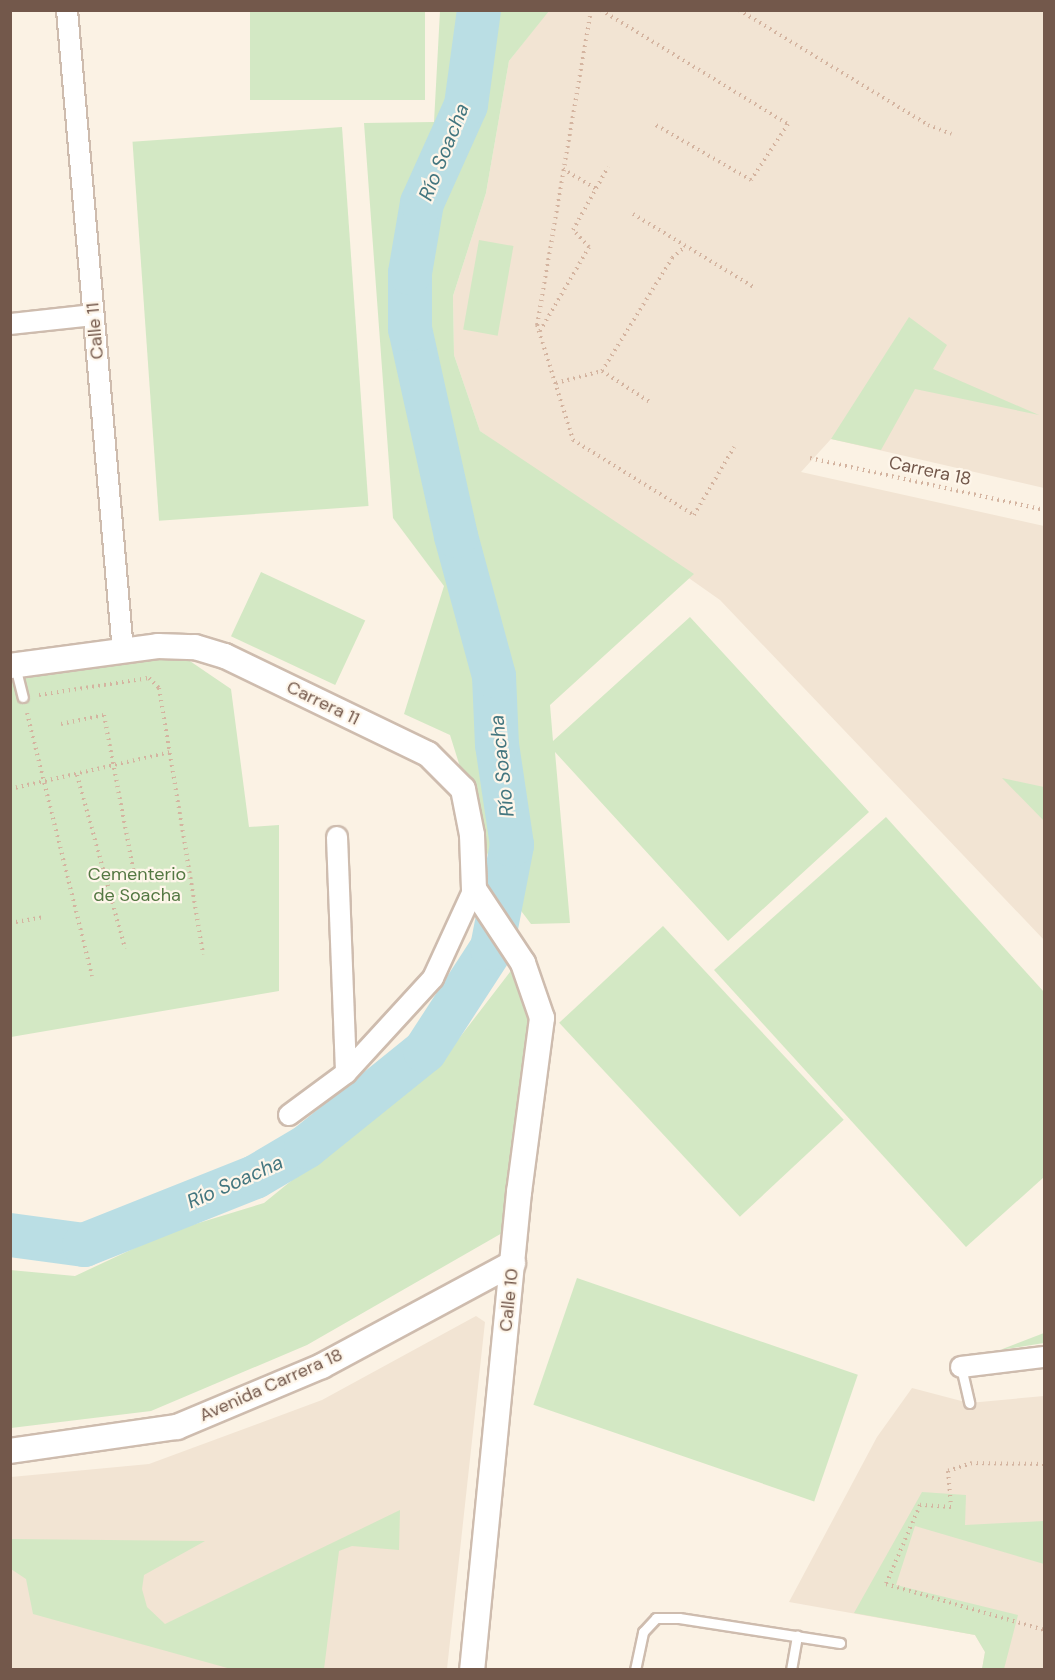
<!DOCTYPE html>
<meta charset="utf-8">
<style>
body{margin:0}
#map{position:relative;width:1055px;height:1680px;overflow:hidden;background:#fbf2e4;font-family:"DM Sans",sans-serif}
div>[style]{position:absolute}
.residential>*{inset:0;background:#f2e4d3}
.green>*{inset:0;background:#d3e8c4;transform-origin:0 0}
.river>*{height:44px;margin:-22px;padding:0 22px;transform-origin:22px;border-radius:22px;background:#badee4}
.path>*{height:4px;margin-top:-2px;transform-origin:0;background:repeating-linear-gradient(90deg,#d4b4a0 0 1.5px,transparent 0 6px)}
.roads{filter:drop-shadow(2px 0 #cebcae) drop-shadow(-2px 0 #cebcae) drop-shadow(0 2px #cebcae) drop-shadow(0 -2px #cebcae)}
.service>*{height:9px;margin:-4.5px;padding:0 4.5px;transform-origin:4.5px;border-radius:4.5px;background:#fff}
.minor>*{height:20px;margin:-10px;padding:0 10px;transform-origin:10px;border-radius:10px;background:#fff}
.tertiary>*{height:24px;margin:-12px;padding:0 12px;transform-origin:12px;border-radius:12px;background:#fff}
span{translate:-50% -50%;white-space:nowrap;text-align:center;line-height:1.15;-webkit-text-stroke:4.5px #fef6ea;paint-order:stroke}
.street-label{font-size:18px;color:#73584b}
.park-label{font-size:18px;color:#547843}
.water-label{font-size:20px;color:#43767f;font-style:italic}
.frame{position:absolute;inset:0;border:12px solid #73584b;pointer-events:none}
</style>
<div id="map">
<div class="residential">
<i style="clip-path:polygon(548px 11px,1044px 11px,1044px 488px,831px 439px,801px 472px,1044px 526px,1044px 940px,720px 600px,480px 431px,454px 355px,453px 296px,486px 193px,509px 61px)"></i>
<i style="clip-path:polygon(476px 1316px,485px 1322px,447px 1669px,11px 1670px,11px 1477px,149px 1464px,322px 1400px)"></i>
<i style="clip-path:polygon(912px 1388px,969px 1403px,1044px 1396px,1044px 1669px,982px 1669px,985px 1652px,975px 1635px,789px 1602px,877px 1437px)"></i>
</div>
<div class="green">
<i style="left:250px;top:11px;width:175px;height:89px"></i>
<i style="clip-path:polygon(440px 11px,549px 11px,509px 61px,486px 193px,453px 296px,454px 355px,480px 431px,694px 574px,550px 705px,553px 741px,690px 617px,869px 812px,728px 941px,555px 752px,570px 923px,531px 924px,494px 875px,450px 735px,404px 714px,444px 586px,393px 518px,364px 123px,434px 122px)"></i>
<i style="left:342px;top:127px;width:380px;height:210px;rotate:86deg"></i>
<i style="left:479px;top:240px;width:35px;height:91px;rotate:10deg"></i>
<i style="clip-path:polygon(909px 317px,947px 345px,933px 369px,1039px 415px,915px 389px,881px 450px,831px 439px)"></i>
<i style="left:261px;top:572px;width:115px;height:71px;rotate:25deg"></i>
<i style="clip-path:polygon(181px 655px,231px 689px,249px 827px,279px 825px,279px 991px,11px 1037px,11px 675px)"></i>
<i style="clip-path:polygon(1002px 778px,1044px 787px,1044px 821px)"></i>
<i style="clip-path:polygon(886px 817px,1044px 992px,1044px 1177px,966px 1247px,714px 970px)"></i>
<i style="left:663px;top:926px;width:265px;height:142px;rotate:47deg"></i>
<i style="clip-path:polygon(520px 959px,534px 1020px,516px 1225px,307px 1345px,151px 1411px,11px 1428px,10px 1270px,75px 1276px,169px 1232px,264px 1203px,447px 1054px)"></i>
<i style="left:577px;top:1278px;width:297px;height:134px;rotate:19deg"></i>
<i style="clip-path:polygon(1044px 1333px,1044px 1343px,1000px 1350px)"></i>
<i style="clip-path:polygon(922px 1492px,966px 1495px,965px 1525px,1044px 1521px,1044px 1564px,915px 1526px,896px 1585px,1018px 1615px,1004px 1669px,982px 1669px,985px 1652px,975px 1635px,854px 1613px)"></i>
<i style="clip-path:polygon(400px 1510px,399px 1550px,352px 1546px,339px 1551px,324px 1669px,231px 1669px,33px 1614px,26px 1579px,11px 1569px,11px 1539px,205px 1541px,144px 1575px,142px 1589px,147px 1607px,165px 1624px)"></i>
</div>
<div class="river">
<i style="left:10px;top:1235px;width:75px;rotate:7.7deg"></i>
<i style="left:84px;top:1245px;width:184px;rotate:-21.7deg"></i>
<i style="left:255px;top:1177px;width:59px;rotate:-30.5deg"></i>
<i style="left:306px;top:1147px;width:153px;rotate:-38.9deg"></i>
<i style="left:425px;top:1051px;width:123px;rotate:-57deg"></i>
<i style="left:492px;top:948px;width:105px;rotate:-79deg"></i>
<i style="left:512px;top:845px;width:101px;rotate:-98.5deg"></i>
<i style="left:497px;top:745px;width:69px;rotate:-92.5deg"></i>
<i style="left:494px;top:676px;width:145px;rotate:-105.2deg"></i>
<i style="left:456px;top:536px;width:212px;rotate:-102.5deg"></i>
<i style="left:410px;top:329px;width:56px;rotate:-90deg"></i>
<i style="left:410px;top:273px;width:71px;rotate:-80.3deg"></i>
<i style="left:422px;top:203px;width:107px;rotate:-65.8deg"></i>
<i style="left:466px;top:105px;width:96px;rotate:-82.2deg"></i>
</div>
<div class="path">
<i style="left:591px;top:10px;width:320px;rotate:99.7deg"></i>
<i style="left:537px;top:325px;width:121px;rotate:72.6deg"></i>
<i style="left:573px;top:440px;width:142px;rotate:31.8deg"></i>
<i style="left:694px;top:515px;width:79px;rotate:-59.5deg"></i>
<i style="left:601px;top:10px;width:219px;rotate:31.4deg"></i>
<i style="left:788px;top:124px;width:67px;rotate:123.5deg"></i>
<i style="left:751px;top:180px;width:112px;rotate:-150deg"></i>
<i style="left:739px;top:10px;width:221px;rotate:31.3deg"></i>
<i style="left:928px;top:125px;width:25px;rotate:21deg"></i>
<i style="left:563px;top:169px;width:39px;rotate:31deg"></i>
<i style="left:633px;top:214px;width:143px;rotate:31.2deg"></i>
<i style="left:540px;top:331px;width:97px;rotate:-59.7deg"></i>
<i style="left:589px;top:247px;width:23px;rotate:-133deg"></i>
<i style="left:573px;top:230px;width:72px;rotate:-60.9deg"></i>
<i style="left:602px;top:371px;width:57px;rotate:32.9deg"></i>
<i style="left:556px;top:383px;width:48px;rotate:-14.6deg"></i>
<i style="left:602px;top:371px;width:133px;rotate:-58.2deg"></i>
<i style="left:672px;top:258px;width:18px;rotate:-41deg"></i>
<i style="left:810px;top:458px;width:240px;rotate:12.5deg"></i>
<i style="left:39px;top:695px;width:111px;rotate:-8.8deg"></i>
<i style="left:149px;top:678px;width:14px;rotate:45deg"></i>
<i style="left:159px;top:688px;width:270px;rotate:80.6deg"></i>
<i style="left:27px;top:713px;width:271px;rotate:76.1deg"></i>
<i style="left:61px;top:724px;width:44px;rotate:-11.8deg"></i>
<i style="left:104px;top:715px;width:162px;rotate:79.3deg"></i>
<i style="left:77px;top:775px;width:180px;rotate:74.5deg"></i>
<i style="left:10px;top:789px;width:164px;rotate:-13deg"></i>
<i style="left:10px;top:923px;width:35px;rotate:-10deg"></i>
<i style="left:1044px;top:1464px;width:72px;rotate:-179.2deg"></i>
<i style="left:972px;top:1463px;width:25px;rotate:162deg"></i>
<i style="left:948px;top:1471px;width:36px;rotate:85deg"></i>
<i style="left:951px;top:1507px;width:31px;rotate:-176deg"></i>
<i style="left:920px;top:1505px;width:86px;rotate:113.3deg"></i>
<i style="left:886px;top:1584px;width:165px;rotate:16.2deg"></i>
</div>
<div class="roads">
<div class="service">
<i style="left:15px;top:666px;width:32px;rotate:76deg"></i>
<i style="left:961px;top:1367px;width:37px;rotate:77deg"></i>
<i style="left:635px;top:1670px;width:39px;rotate:-78deg"></i>
<i style="left:643px;top:1632px;width:19px;rotate:-47deg"></i>
<i style="left:656px;top:1618px;width:23px"></i>
<i style="left:679px;top:1618px;width:163px;rotate:8.8deg"></i>
<i style="left:791px;top:1670px;width:35px;rotate:-80deg"></i>
</div>
<div class="minor">
<i style="left:67px;top:10px;width:643px;rotate:85.01deg"></i>
<i style="left:10px;top:324px;width:83px;rotate:-6.2deg"></i>
<i style="left:337px;top:837px;width:236px;rotate:87.8deg"></i>
<i style="left:289px;top:1115px;width:71px;rotate:-36.4deg"></i>
<i style="left:346px;top:1073px;width:129px;rotate:-47.5deg"></i>
<i style="left:433px;top:978px;width:98px;rotate:-65.3deg"></i>
<i style="left:961px;top:1367px;width:84px;rotate:-6.9deg"></i>
</div>
<div class="tertiary">
<i style="left:10px;top:666px;width:149px;rotate:-7.7deg"></i>
<i style="left:158px;top:646px;width:37px;rotate:2deg"></i>
<i style="left:195px;top:647px;width:31px;rotate:17deg"></i>
<i style="left:225px;top:656px;width:225px;rotate:25.8deg"></i>
<i style="left:428px;top:754px;width:49px;rotate:45deg"></i>
<i style="left:463px;top:789px;width:47px;rotate:78.9deg"></i>
<i style="left:472px;top:835px;width:54px;rotate:87.9deg"></i>
<i style="left:474px;top:889px;width:89px;rotate:56.5deg"></i>
<i style="left:523px;top:963px;width:58px;rotate:70.9deg"></i>
<i style="left:542px;top:1018px;width:176px;rotate:97.5deg"></i>
<i style="left:519px;top:1192px;width:480px;rotate:95.6deg"></i>
<i style="left:10px;top:1451px;width:169px;rotate:-8.2deg"></i>
<i style="left:177px;top:1427px;width:157px;rotate:-22.8deg"></i>
<i style="left:322px;top:1366px;width:217px;rotate:-28.3deg"></i>
</div>
</div>
<div class="street-label">
<span style="left:95px;top:331px;rotate:-95deg">Calle 11</span>
<span style="left:930px;top:471px;rotate:12deg">Carrera 18</span>
<span style="left:323px;top:703px;rotate:26deg">Carrera 11</span>
<span style="left:509px;top:1300px;rotate:-84deg">Calle 10</span>
<span style="left:271px;top:1385px;rotate:-24deg">Avenida Carrera 18</span>
</div>
<div class="park-label">
<span style="left:137px;top:885px">Cementerio<br>de Soacha</span>
</div>
<div class="water-label">
<span style="left:444px;top:152px;rotate:-68deg">Río Soacha</span>
<span style="left:502px;top:766px;rotate:-96deg">Río Soacha</span>
<span style="left:235px;top:1182px;rotate:-24deg">Río Soacha</span>
</div>
<div class="frame"></div>
</div>
